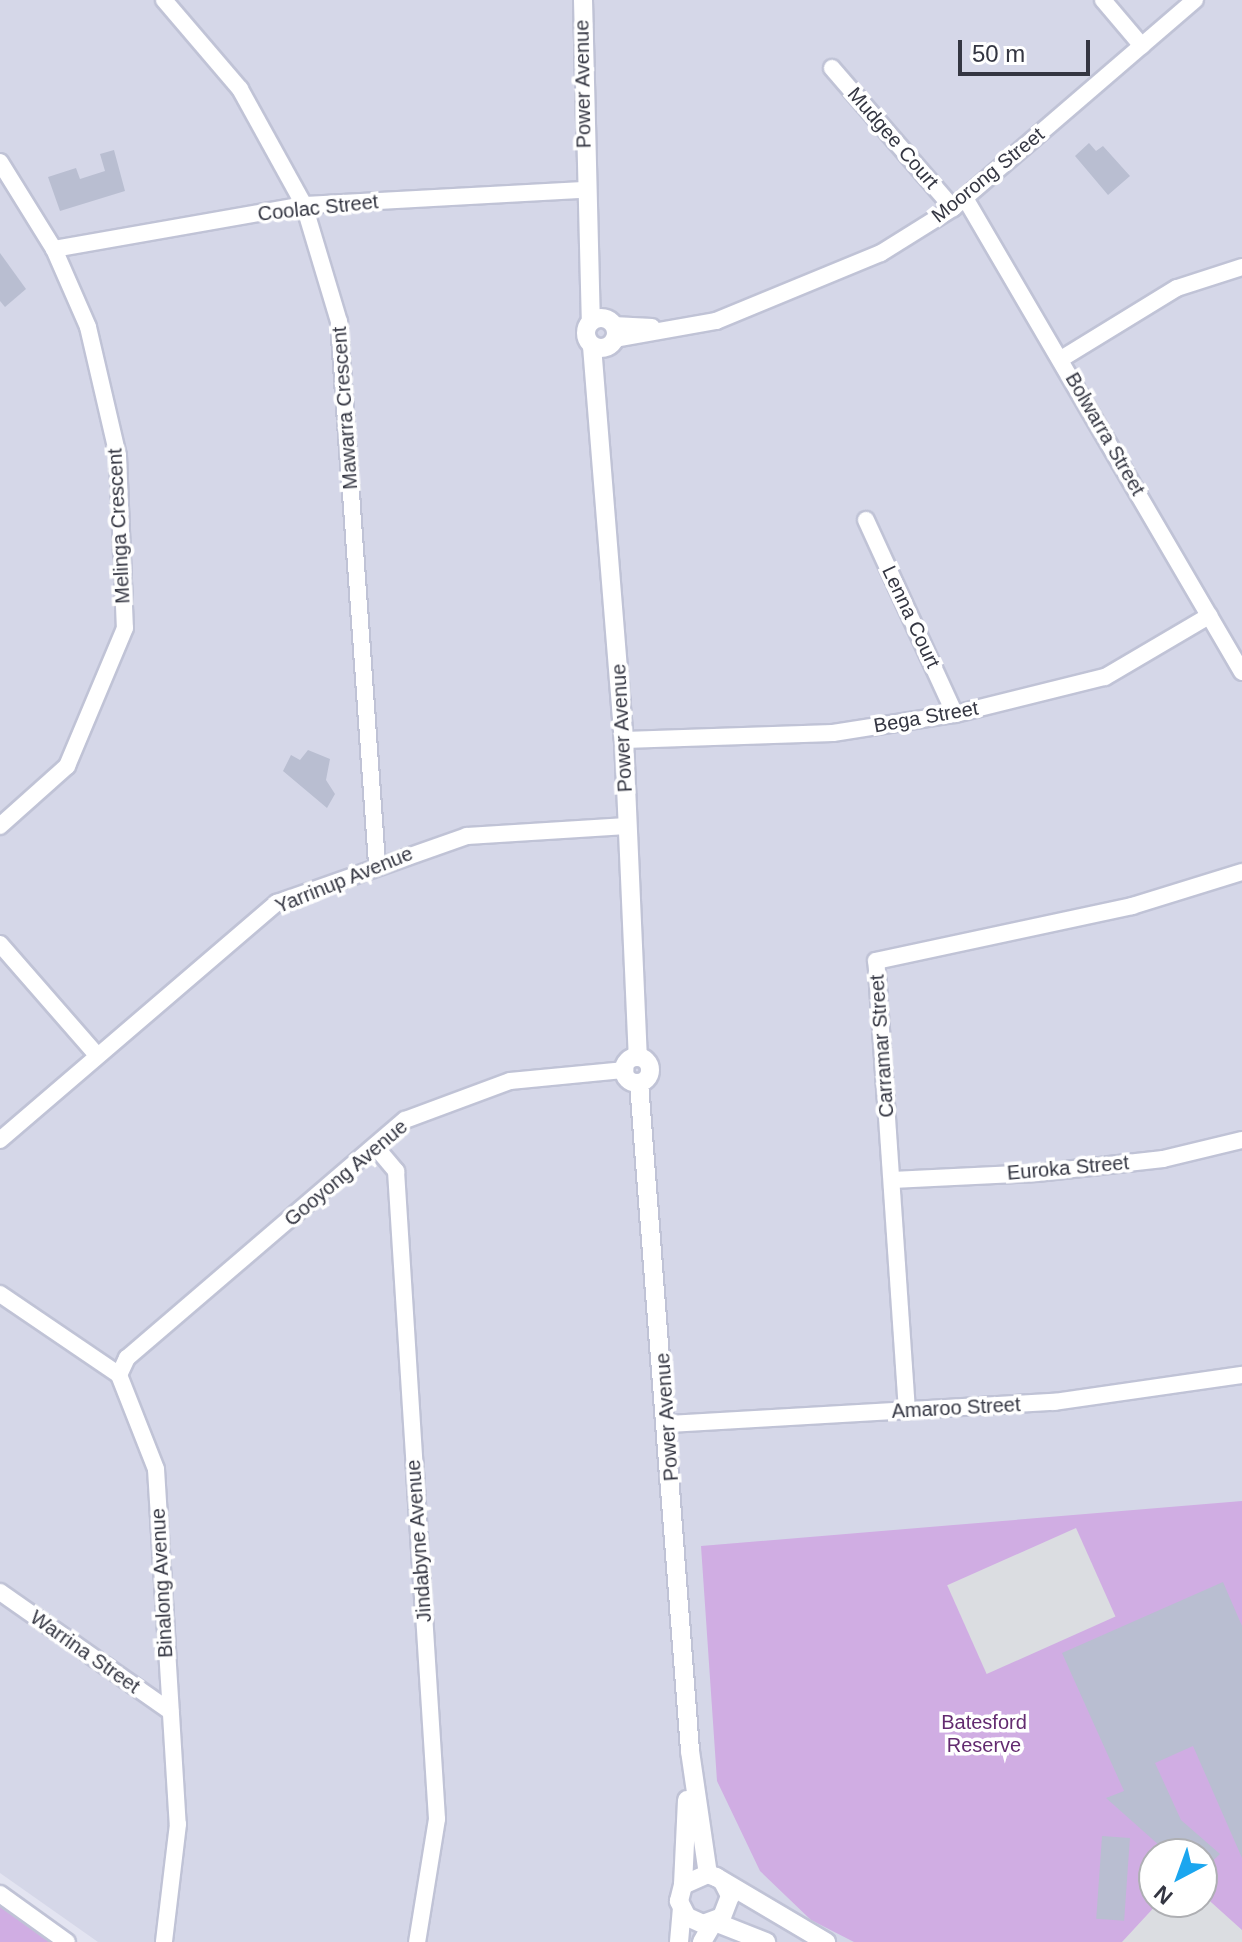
<!DOCTYPE html>
<style>
body{margin:0}
#map{position:relative;width:1242px;height:1942px;overflow:hidden;background:#e3e4f1;font-family:Helvetica,sans-serif}
div>[style]{position:absolute}
.residential>*{inset:0;background:#d5d7e8}
.green>*{inset:0;background:#d0ade3}
.parking>*{inset:0;background:#dbdde1;transform-origin:0 0}
.building>*{inset:0;background:#b9bed1;transform-origin:0 0}
.roads{filter:drop-shadow(2px 0 #c0c3d6) drop-shadow(-2px 0 #c0c3d6) drop-shadow(0 2px #c0c3d6) drop-shadow(0 -2px #c0c3d6)}
.minor>*{height:16px;margin:-8px;padding:0 8px;transform-origin:8px;border-radius:8px;background:#fff}
.tertiary>*{height:18px;margin:-9px;padding:0 9px;transform-origin:9px;border-radius:9px;background:#fff}
.tertiary>.ring{margin:-9px;padding:0;box-sizing:content-box;background:none;border:18px solid #fff;border-radius:50%}
span{translate:-50% -50%;white-space:nowrap;text-align:center;line-height:1.15;-webkit-text-stroke:7px #fff;paint-order:stroke}
.street-label{font-size:20px;color:#343642}
.park-label{font-size:20px;color:#632b70}
.north{position:absolute;left:1138px;top:1838px;width:80px;height:80px;box-sizing:border-box;background:#fff;border:2px solid #aeafb3;border-radius:50%;rotate:221deg;font-size:22px;font-weight:700;line-height:32px;text-align:center;color:#343642}
.north::after{content:'';display:block;margin:auto;width:28px;height:36px;background:#1ba6ef;clip-path:polygon(50% 0,100% 100%,50% 72%,0 100%)}
.scale{position:absolute;left:958px;top:40px;width:132px;height:36px;box-sizing:border-box;border:4px solid #343642;border-top:0;padding-left:10px;font-size:24px;line-height:28px;white-space:nowrap;color:#343642;-webkit-text-stroke:6px #fff;paint-order:stroke}
</style>
<div id="map">
<div class="residential">
<i style="clip-path:polygon(evenodd,0 0,1242px 0,1242px 1942px,98px 1942px,0 1873px,0 0,1154px 1854px,1202px 1854px,1202px 1902px,1154px 1902px,1154px 1854px)"></i>
</div>
<div class="green">
<i style="clip-path:polygon(evenodd,1242px 1501px,1242px 1942px,854px 1942px,811px 1920px,760px 1871px,717px 1781px,701px 1546px,1242px 1501px,1154px 1854px,1202px 1854px,1202px 1902px,1154px 1902px,1154px 1854px)"></i>
<i style="clip-path:polygon(0 1906px,52px 1942px,0 1942px)"></i>
</div>
<div class="parking">
<i style="left:1076px;top:1528px;width:97px;height:141px;rotate:66deg"></i>
<i style="clip-path:polygon(1202px 1894px,1242px 1930px,1242px 1942px,1122px 1942px,1159px 1902px,1202px 1902px)"></i>
</div>
<div class="building">
<i style="clip-path:polygon(1089px 143px,1096px 151px,1103px 146px,1130px 176px,1108px 195px,1075px 156px)"></i>
<i style="clip-path:polygon(114px 150px,125px 191px,60px 211px,48px 177px,76px 168px,80px 179px,105px 171px,100px 154px)"></i>
<i style="clip-path:polygon(0 253px,26px 289px,5px 307px,0 301px)"></i>
<i style="clip-path:polygon(308px 750px,330px 759px,326px 780px,335px 794px,327px 808px,283px 771px,291px 755px,300px 760px)"></i>
<i style="clip-path:polygon(1223px 1582px,1242px 1626px,1242px 1858px,1193px 1746px,1155px 1763px,1181px 1820px,1220px 1854px,1202px 1871px,1202px 1854px,1169px 1854px,1106px 1798px,1124px 1791px,1062px 1653px)"></i>
<i style="left:1102px;top:1836px;width:28px;height:83px;rotate:4deg"></i>
</div>
<div class="roads">
<div class="minor">
<i style="left:164px;top:0;width:117px;rotate:49.5deg"></i>
<i style="left:240px;top:89px;width:132px;rotate:61.1deg"></i>
<i style="left:304px;top:205px;width:122px;rotate:73.3deg"></i>
<i style="left:339px;top:322px;width:543px;rotate:85.99deg"></i>
<i style="left:1103px;top:0;width:60px;rotate:49.7deg"></i>
<i style="left:832px;top:68px;width:185px;rotate:49.2deg"></i>
<i style="left:0;top:162px;width:102px;rotate:58.2deg"></i>
<i style="left:54px;top:249px;width:85px;rotate:66.4deg"></i>
<i style="left:88px;top:327px;width:132px;rotate:76.9deg"></i>
<i style="left:118px;top:456px;width:172px;rotate:87.7deg"></i>
<i style="left:125px;top:628px;width:150px;rotate:112.8deg"></i>
<i style="left:67px;top:766px;width:90px;rotate:138.2deg"></i>
<i style="left:965px;top:198px;width:549px;rotate:59.7deg"></i>
<i style="left:54px;top:249px;width:254px;rotate:-10deg"></i>
<i style="left:304px;top:205px;width:281px;rotate:-3.1deg"></i>
<i style="left:613px;top:325px;width:39px;rotate:3deg"></i>
<i style="left:614px;top:339px;width:104px;rotate:-10deg"></i>
<i style="left:716px;top:321px;width:178px;rotate:-22.4deg"></i>
<i style="left:881px;top:253px;width:85px;rotate:-32deg"></i>
<i style="left:953px;top:208px;width:319px;rotate:-40.7deg"></i>
<i style="left:1061px;top:359px;width:136px;rotate:-31.5deg"></i>
<i style="left:1177px;top:288px;width:68px;rotate:-17.9deg"></i>
<i style="left:866px;top:520px;width:213px;rotate:65.4deg"></i>
<i style="left:624px;top:740px;width:209px;rotate:-1.9deg"></i>
<i style="left:833px;top:733px;width:123px;rotate:-8.9deg"></i>
<i style="left:955px;top:714px;width:154px;rotate:-13.9deg"></i>
<i style="left:1105px;top:677px;width:121px;rotate:-30.4deg"></i>
<i style="left:0;top:944px;width:147px;rotate:48.9deg"></i>
<i style="left:0;top:1140px;width:365px;rotate:-40.6deg"></i>
<i style="left:277px;top:903px;width:201px;rotate:-19.4deg"></i>
<i style="left:467px;top:836px;width:160px;rotate:-3.6deg"></i>
<i style="left:375px;top:1146px;width:33px;rotate:50deg"></i>
<i style="left:396px;top:1171px;width:649px;rotate:86.38deg"></i>
<i style="left:437px;top:1819px;width:125px;rotate:99.2deg"></i>
<i style="left:892px;top:1180px;width:145px;rotate:-2.8deg"></i>
<i style="left:1037px;top:1173px;width:127px;rotate:-6.3deg"></i>
<i style="left:1163px;top:1159px;width:81px;rotate:-13.5deg"></i>
<i style="left:0;top:1294px;width:144px;rotate:34.2deg"></i>
<i style="left:119px;top:1375px;width:101px;rotate:68.5deg"></i>
<i style="left:156px;top:1469px;width:356px;rotate:86.5deg"></i>
<i style="left:178px;top:1824px;width:119px;rotate:96.8deg"></i>
<i style="left:119px;top:1375px;width:19px;rotate:-65deg"></i>
<i style="left:127px;top:1358px;width:366px;rotate:-40.6deg"></i>
<i style="left:405px;top:1120px;width:112px;rotate:-20.4deg"></i>
<i style="left:510px;top:1081px;width:116px;rotate:-5.5deg"></i>
<i style="left:907px;top:1411px;width:451px;rotate:-93.9deg"></i>
<i style="left:876px;top:961px;width:262px;rotate:-12.1deg"></i>
<i style="left:1132px;top:906px;width:115px;rotate:-17.2deg"></i>
<i style="left:668px;top:1424px;width:387px;rotate:-3.3deg"></i>
<i style="left:1054px;top:1402px;width:190px;rotate:-8.2deg"></i>
<i style="left:0;top:1592px;width:208px;rotate:35deg"></i>
<i style="left:0;top:1894px;width:82px;rotate:35.6deg"></i>
</div>
<div class="tertiary">
<i style="left:583px;top:0;width:322px;rotate:88.6deg"></i>
<i class="ring" style="left:586px;top:318px;width:12px;height:12px"></i>
<i style="left:592px;top:346px;width:395px;rotate:85.4deg"></i>
<i style="left:624px;top:740px;width:317px;rotate:87.5deg"></i>
<i class="ring" style="left:624px;top:1057px;width:8px;height:8px"></i>
<i style="left:639px;top:1083px;width:670px;rotate:85.63deg"></i>
<i style="left:690px;top:1751px;width:124px;rotate:81.7deg"></i>
<i style="left:723px;top:1882px;width:16px;rotate:63deg"></i>
<i style="left:730px;top:1896px;width:22px;rotate:111deg"></i>
<i style="left:722px;top:1917px;width:20px;rotate:160deg"></i>
<i style="left:703px;top:1924px;width:17px;rotate:-156deg"></i>
<i style="left:687px;top:1917px;width:18px;rotate:-117deg"></i>
<i style="left:679px;top:1901px;width:16px;rotate:-76deg"></i>
<i style="left:683px;top:1885px;width:27px;rotate:-24deg"></i>
<i style="left:708px;top:1874px;width:9px;rotate:21deg"></i>
<i style="left:716px;top:1877px;width:128px;rotate:30.6deg"></i>
<i style="left:683px;top:1885px;width:85px;rotate:-87.3deg"></i>
<i style="left:715px;top:1922px;width:55px;rotate:21.4deg"></i>
<i style="left:679px;top:1942px;width:33px;rotate:-85deg"></i>
<i style="left:702px;top:1942px;width:22px;rotate:-60deg"></i>
</div>
</div>
<div class="street-label">
<span style="left:583px;top:84px;rotate:-91deg">Power Avenue</span>
<span style="left:893px;top:138px;rotate:49deg">Mudgee Court</span>
<span style="left:988px;top:175px;rotate:-39deg">Moorong Street</span>
<span style="left:318px;top:208px;rotate:-6deg">Coolac Street</span>
<span style="left:345px;top:408px;rotate:-94deg">Mawarra Crescent</span>
<span style="left:1105px;top:434px;rotate:60deg">Bolwarra Street</span>
<span style="left:119px;top:526px;rotate:-93deg">Melinga Crescent</span>
<span style="left:911px;top:617px;rotate:65deg">Lenna Court</span>
<span style="left:926px;top:717px;rotate:-10deg">Bega Street</span>
<span style="left:622px;top:728px;rotate:-93deg">Power Avenue</span>
<span style="left:344px;top:880px;rotate:-22deg">Yarrinup Avenue</span>
<span style="left:882px;top:1046px;rotate:-94deg">Carramar Street</span>
<span style="left:1068px;top:1168px;rotate:-5deg">Euroka Street</span>
<span style="left:346px;top:1173px;rotate:-40deg">Gooyong Avenue</span>
<span style="left:956px;top:1408px;rotate:-3deg">Amaroo Street</span>
<span style="left:667px;top:1417px;rotate:-94deg">Power Avenue</span>
<span style="left:419px;top:1541px;rotate:-94deg">Jindabyne Avenue</span>
<span style="left:162px;top:1583px;rotate:-93deg">Binalong Avenue</span>
<span style="left:85px;top:1652px;rotate:35deg">Warrina Street</span>
</div>
<div class="park-label">
<span style="left:984px;top:1734px">Batesford<br>Reserve</span>
</div>
<div class="north">N</div>
<div class="scale">50 m</div>
</div>
